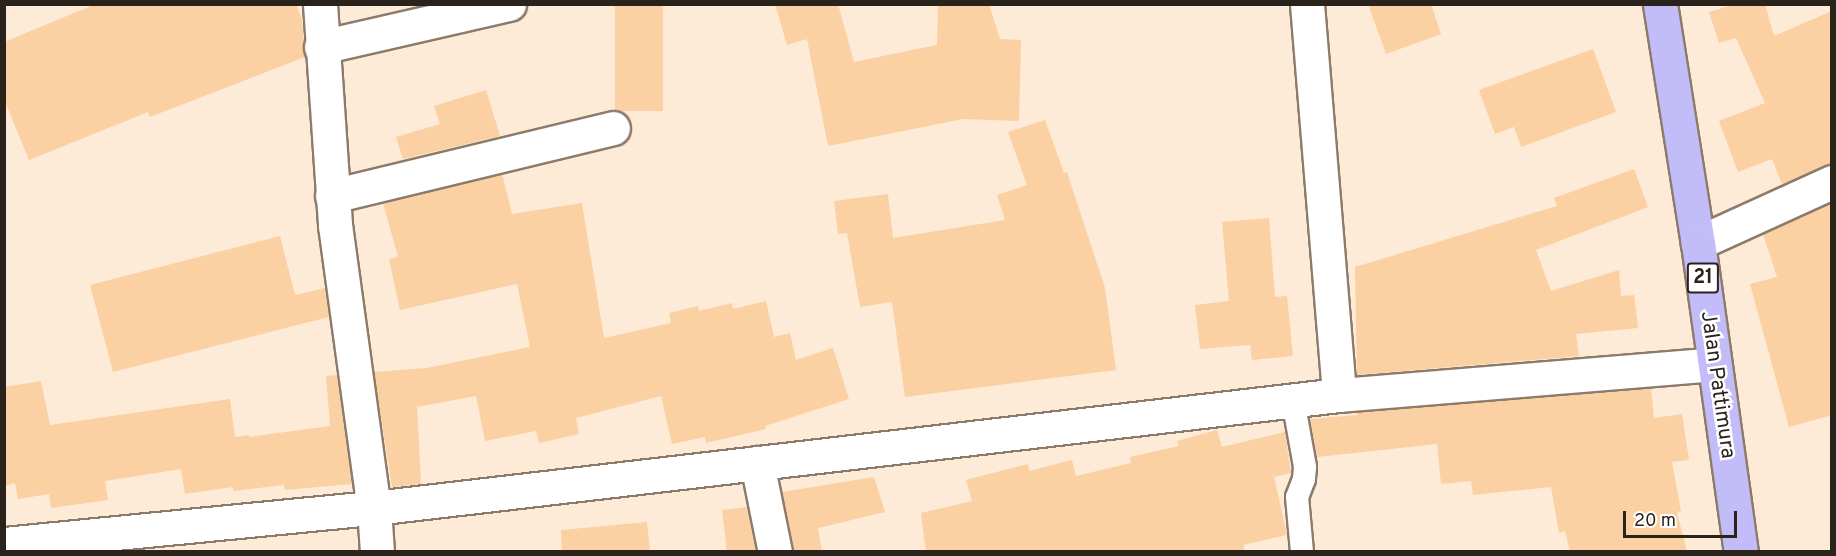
<!DOCTYPE html>
<style>
body{margin:0}
#map{position:relative;width:1836px;height:556px;overflow:hidden;background:#fdead7;font-family:Overpass,sans-serif}
div>[style]{position:absolute}
.building>*{inset:0;background:#fbd0a3;transform-origin:0 0}
.roads{filter:drop-shadow(2px 0 #8c7b6a) drop-shadow(-2px 0 #8c7b6a) drop-shadow(0 2px #8c7b6a) drop-shadow(0 -2px #8c7b6a)}
.lane>*{height:22px;margin:-11px;padding:0 11px;transform-origin:11px;border-radius:11px;background:#fff}
.street>*{height:33px;margin:-16.5px;padding:0 16.5px;transform-origin:16.5px;border-radius:16.5px;background:#fff}
.highway>*{height:33px;margin:-16.5px;padding:0 16.5px;transform-origin:16.5px;border-radius:16.5px;background:#c2bdf9}
span{translate:-50% -50%;white-space:nowrap;text-align:center;line-height:1.15;-webkit-text-stroke:5px #fff;paint-order:stroke}
.shield-label span{padding:2px 4px;background:#fff;border:2px solid;border-radius:4px;-webkit-text-stroke-width:0}
.shield-label{font-size:20px;color:#2a231c;font-weight:700}
.street-label{font-size:21px;color:#2a231c}
.frame{position:absolute;inset:0;border:6px solid #2a231c;pointer-events:none}
.scale{position:absolute;left:1623px;top:511px;width:114px;height:27px;box-sizing:border-box;border:3px solid #2a231c;border-top:0;padding-left:8px;font-size:18px;line-height:21px;white-space:nowrap;color:#2a231c;-webkit-text-stroke:4px #fff;paint-order:stroke}
</style>
<div id="map">
<div class="building">
<i style="clip-path:polygon(96px 4px,296px 4px,302px 20px,305px 57px,150px 117px,148px 112px,29px 160px,4px 99px,4px 42px)"></i>
<i style="left:615px;top:4px;width:48px;height:107px"></i>
<i style="clip-path:polygon(775px 4px,838px 4px,854px 62px,937px 45px,938px 4px,989px 4px,1000px 39px,1021px 40px,1019px 121px,963px 119px,828px 146px,807px 39px,787px 45px)"></i>
<i style="clip-path:polygon(1368px 4px,1431px 4px,1441px 34px,1386px 54px)"></i>
<i style="clip-path:polygon(1736px 4px,1765px 4px,1774px 36px,1832px 11px,1832px 164px,1782px 184px,1772px 159px,1738px 172px,1719px 121px,1765px 103px,1736px 38px,1719px 43px,1709px 12px)"></i>
<i style="clip-path:polygon(1593px 49px,1616px 112px,1521px 147px,1514px 127px,1495px 134px,1479px 90px)"></i>
<i style="clip-path:polygon(486px 90px,500px 136px,403px 159px,396px 137px,440px 124px,434px 106px)"></i>
<i style="clip-path:polygon(1045px 120px,1064px 173px,1067px 172px,1105px 288px,1116px 370px,905px 397px,892px 302px,860px 307px,847px 233px,838px 234px,834px 201px,888px 194px,893px 238px,1005px 220px,997px 195px,1027px 185px,1008px 132px)"></i>
<i style="clip-path:polygon(1634px 169px,1648px 207px,1536px 250px,1551px 291px,1619px 270px,1621px 296px,1634px 295px,1638px 328px,1576px 334px,1579px 356px,1357px 375px,1355px 267px,1557px 206px,1554px 198px)"></i>
<i style="clip-path:polygon(502px 174px,512px 214px,582px 203px,604px 338px,671px 323px,669px 313px,698px 306px,699px 311px,732px 303px,733px 309px,766px 301px,774px 337px,790px 333px,796px 360px,833px 348px,849px 399px,765px 426px,766px 429px,706px 443px,705px 437px,672px 444px,661px 396px,576px 418px,579px 434px,539px 443px,536px 431px,485px 441px,476px 396px,417px 407px,421px 484px,392px 487px,374px 372px,427px 368px,530px 347px,517px 284px,400px 310px,389px 259px,398px 257px,383px 203px)"></i>
<i style="clip-path:polygon(1832px 203px,1832px 415px,1789px 427px,1750px 284px,1777px 277px,1763px 234px)"></i>
<i style="clip-path:polygon(1269px 218px,1275px 297px,1287px 296px,1293px 356px,1252px 360px,1250px 345px,1200px 349px,1195px 305px,1229px 301px,1222px 222px)"></i>
<i style="clip-path:polygon(280px 236px,295px 295px,325px 288px,329px 317px,113px 372px,90px 285px)"></i>
<i style="clip-path:polygon(337px 375px,352px 484px,285px 490px,284px 485px,233px 491px,233px 487px,185px 494px,181px 469px,105px 481px,108px 500px,51px 508px,49px 494px,18px 499px,15px 483px,4px 486px,4px 387px,41px 381px,50px 425px,230px 399px,235px 437px,249px 435px,249px 437px,330px 426px,326px 376px)"></i>
<i style="clip-path:polygon(1651px 388px,1654px 418px,1682px 414px,1689px 460px,1672px 462px,1681px 511px,1677px 512px,1687px 552px,1570px 552px,1565px 531px,1559px 533px,1551px 487px,1473px 495px,1471px 481px,1441px 484px,1437px 444px,1317px 457px,1310px 419px,1357px 415px,1357px 412px)"></i>
<i style="clip-path:polygon(1217px 430px,1222px 447px,1285px 432px,1291px 473px,1274px 477px,1287px 535px,1243px 545px,1245px 552px,926px 552px,921px 513px,972px 501px,966px 480px,1028px 464px,1029px 471px,1072px 460px,1076px 476px,1131px 463px,1130px 457px,1179px 446px,1177px 441px)"></i>
<i style="clip-path:polygon(874px 477px,885px 512px,818px 528px,822px 552px,793px 552px,782px 492px)"></i>
<i style="clip-path:polygon(747px 507px,756px 552px,727px 552px,722px 510px)"></i>
<i style="clip-path:polygon(647px 522px,650px 552px,562px 552px,561px 530px)"></i>
</div>
<div class="roads">
<div class="lane">
<i style="left:1293px;top:400px;width:68px;rotate:79.8deg"></i>
<i style="left:1305px;top:467px;width:12px;rotate:95deg"></i>
<i style="left:1304px;top:479px;width:19px;rotate:111deg"></i>
<i style="left:1297px;top:497px;width:55px;rotate:84.8deg"></i>
</div>
<div class="street">
<i style="left:320px;top:4px;width:222px;rotate:86.1deg"></i>
<i style="left:335px;top:225px;width:286px;rotate:82.2deg"></i>
<i style="left:374px;top:508px;width:44px;rotate:86.1deg"></i>
<i style="left:1307px;top:4px;width:392px;rotate:85.3deg"></i>
<i style="left:321px;top:47px;width:193px;rotate:-12.9deg"></i>
<i style="left:332px;top:196px;width:289px;rotate:-13.6deg"></i>
<i style="left:1698px;top:243px;width:147px;rotate:-24.5deg"></i>
<i style="left:757px;top:463px;width:91px;rotate:78.6deg"></i>
<i style="left:4px;top:544px;width:372px;rotate:-5.6deg"></i>
<i style="left:374px;top:508px;width:972px;rotate:-6.68deg"></i>
<i style="left:1339px;top:395px;width:376px;rotate:-4.7deg"></i>
</div>
<div class="highway">
<i style="left:1660px;top:4px;width:242px;rotate:81deg"></i>
<i style="left:1698px;top:243px;width:312px;rotate:82.1deg"></i>
</div>
</div>
<div class="shield-label">
<span style="left:1703px;top:278px">21</span>
</div>
<div class="street-label">
<span style="left:1717px;top:385px;rotate:82deg">Jalan Pattimura</span>
</div>
<div class="frame"></div>
<div class="scale">20 m</div>
</div>
